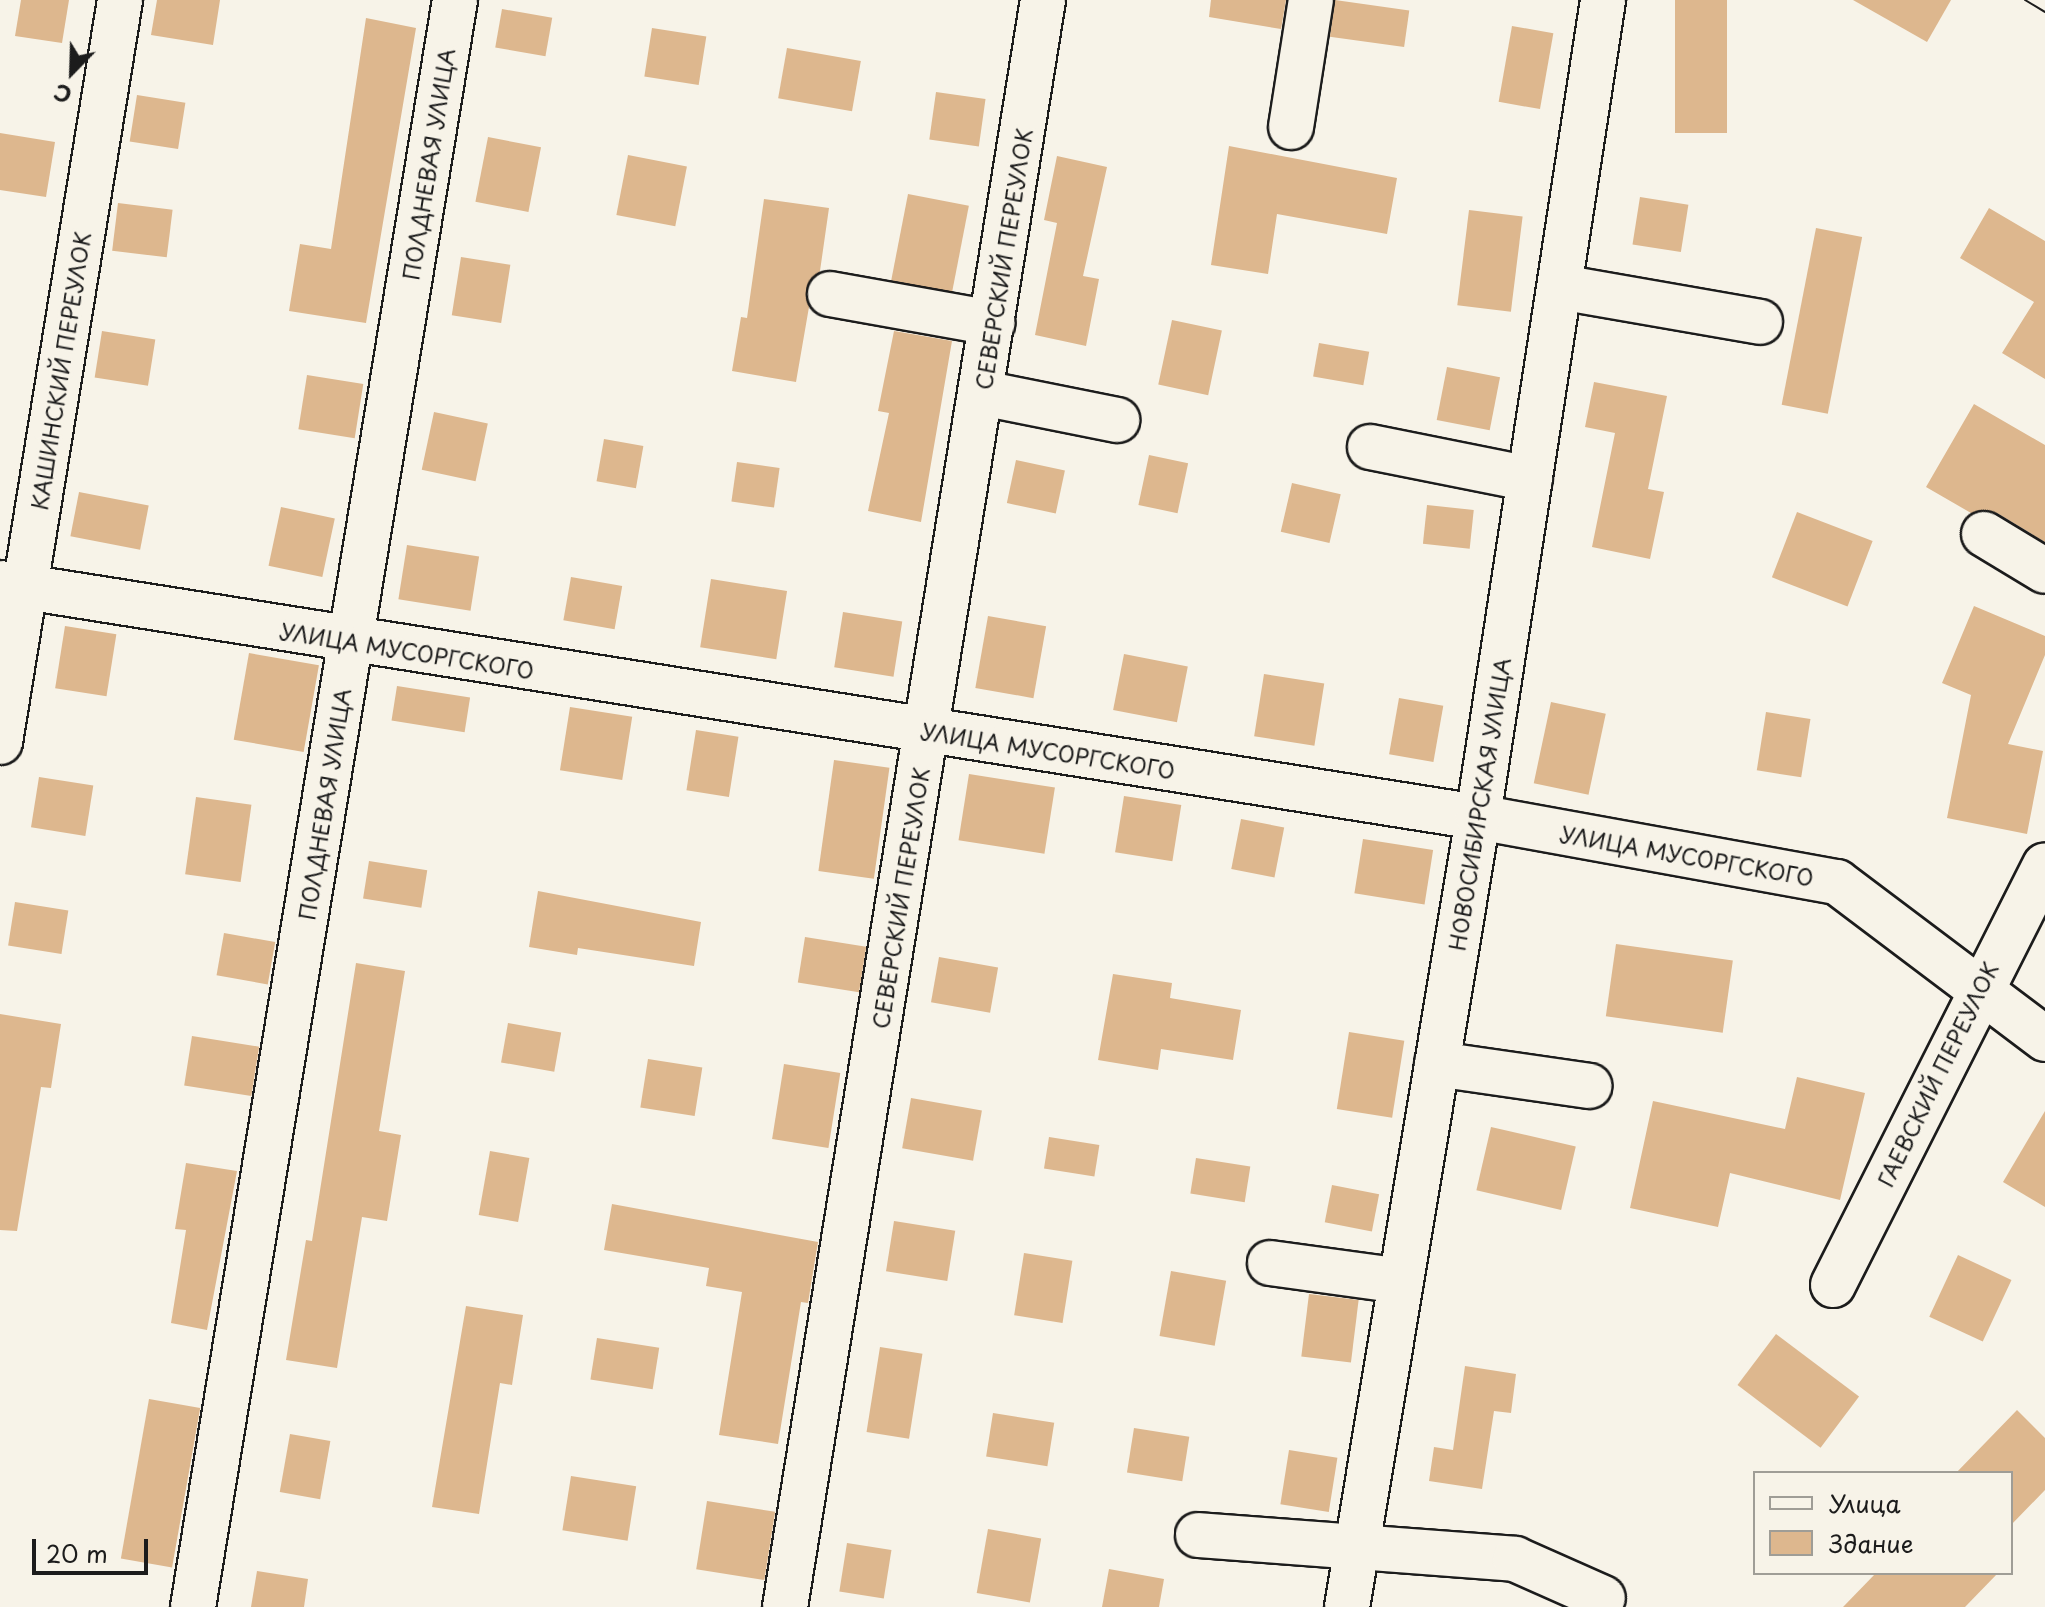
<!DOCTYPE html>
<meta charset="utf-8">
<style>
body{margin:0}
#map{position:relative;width:2045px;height:1607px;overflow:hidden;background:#f7f3e8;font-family:"Playpen Sans",sans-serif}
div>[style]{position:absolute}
.building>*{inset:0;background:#ddb78e;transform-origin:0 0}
.roads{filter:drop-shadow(2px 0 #1c1c1c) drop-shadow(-2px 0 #1c1c1c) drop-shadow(0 2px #1c1c1c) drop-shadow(0 -2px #1c1c1c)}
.minor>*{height:44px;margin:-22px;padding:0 22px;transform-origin:22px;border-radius:22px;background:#f7f3e8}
.tram>*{height:2px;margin:-1px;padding:0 1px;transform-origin:1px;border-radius:1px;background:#1c1c1c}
span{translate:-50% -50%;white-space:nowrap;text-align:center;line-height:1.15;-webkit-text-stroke:6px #f7f3e8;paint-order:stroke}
.street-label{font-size:22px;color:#1c1c1c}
.legend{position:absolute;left:1753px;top:1471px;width:260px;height:104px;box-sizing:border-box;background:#f7f3e8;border:2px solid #9f9d96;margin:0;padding:10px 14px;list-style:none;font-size:24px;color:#1c1c1c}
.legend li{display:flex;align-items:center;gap:16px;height:40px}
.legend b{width:40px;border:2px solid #9f9d96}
.north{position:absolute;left:32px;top:32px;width:80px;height:80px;-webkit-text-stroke:6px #f7f3e8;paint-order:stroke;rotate:203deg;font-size:22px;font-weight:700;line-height:32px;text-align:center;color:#1c1c1c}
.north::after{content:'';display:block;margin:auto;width:28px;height:36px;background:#1c1c1c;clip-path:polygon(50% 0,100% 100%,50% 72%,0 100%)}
.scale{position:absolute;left:32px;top:1539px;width:116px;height:36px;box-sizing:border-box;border:4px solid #1c1c1c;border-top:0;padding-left:10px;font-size:24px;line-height:28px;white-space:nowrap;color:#1c1c1c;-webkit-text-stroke:6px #f7f3e8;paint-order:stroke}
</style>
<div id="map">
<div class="building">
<i style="clip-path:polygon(21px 0,69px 0,62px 43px,15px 36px)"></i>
<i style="clip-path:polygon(157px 0,220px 0,213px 45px,151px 35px)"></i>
<i style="clip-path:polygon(1211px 0,1286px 0,1281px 29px,1209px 17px)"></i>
<i style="left:1335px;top:0;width:75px;height:37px;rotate:8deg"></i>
<i style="left:1675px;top:0;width:52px;height:133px"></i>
<i style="clip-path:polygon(1853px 0,1951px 0,1927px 42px)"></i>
<i style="left:502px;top:9px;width:51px;height:39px;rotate:10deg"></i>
<i style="clip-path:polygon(366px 18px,416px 28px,366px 323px,289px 311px,300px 244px,331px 249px)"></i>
<i style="left:1512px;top:26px;width:42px;height:77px;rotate:10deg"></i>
<i style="left:652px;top:28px;width:55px;height:49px;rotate:9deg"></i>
<i style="left:787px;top:48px;width:75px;height:51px;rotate:10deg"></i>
<i style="left:936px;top:92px;width:50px;height:48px;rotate:8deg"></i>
<i style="left:137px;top:95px;width:49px;height:47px;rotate:9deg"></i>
<i style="clip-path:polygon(0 133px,55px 142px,46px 197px,0 190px)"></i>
<i style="left:488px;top:137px;width:54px;height:66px;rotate:11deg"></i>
<i style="clip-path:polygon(1229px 146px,1397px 178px,1387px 234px,1277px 214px,1268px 274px,1211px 265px)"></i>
<i style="left:628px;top:155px;width:60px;height:61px;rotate:11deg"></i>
<i style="clip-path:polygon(1057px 156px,1107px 167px,1083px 276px,1099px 279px,1086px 346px,1035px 335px,1057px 223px,1044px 220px)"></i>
<i style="left:908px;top:194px;width:62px;height:88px;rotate:11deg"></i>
<i style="left:1640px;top:197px;width:49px;height:48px;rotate:9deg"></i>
<i style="clip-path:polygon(764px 199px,829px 208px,820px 271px,806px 289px,809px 307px,796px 382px,732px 371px,741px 317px,747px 318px)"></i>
<i style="left:118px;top:203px;width:55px;height:48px;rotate:7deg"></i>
<i style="clip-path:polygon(1989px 208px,2045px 241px,2045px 379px,2002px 353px,2034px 302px,1960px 258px)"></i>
<i style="left:1469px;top:210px;width:54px;height:96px;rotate:7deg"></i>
<i style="left:1816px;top:228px;width:47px;height:180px;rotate:11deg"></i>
<i style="left:461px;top:257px;width:50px;height:59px;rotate:9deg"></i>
<i style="left:1172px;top:320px;width:51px;height:66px;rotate:12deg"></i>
<i style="left:102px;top:331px;width:54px;height:47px;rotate:9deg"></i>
<i style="clip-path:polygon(894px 331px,952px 341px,921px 522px,868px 511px,889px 413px,878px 411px)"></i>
<i style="left:1319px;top:343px;width:51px;height:34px;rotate:10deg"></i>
<i style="left:1447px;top:367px;width:54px;height:54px;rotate:11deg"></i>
<i style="left:307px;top:375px;width:57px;height:55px;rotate:9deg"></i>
<i style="clip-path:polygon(1594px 382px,1667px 396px,1648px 489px,1664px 492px,1650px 559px,1592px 547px,1615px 433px,1585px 427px)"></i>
<i style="clip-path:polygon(1974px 404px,2045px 445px,2045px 542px,1997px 513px,1971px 513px,1926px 487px)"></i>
<i style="left:434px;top:412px;width:55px;height:59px;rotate:12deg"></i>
<i style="left:604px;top:439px;width:40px;height:43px;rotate:10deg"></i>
<i style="left:1149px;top:455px;width:40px;height:51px;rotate:12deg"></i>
<i style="left:1016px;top:460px;width:50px;height:44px;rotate:12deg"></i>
<i style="left:737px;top:462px;width:43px;height:40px;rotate:8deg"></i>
<i style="left:1292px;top:483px;width:50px;height:50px;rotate:13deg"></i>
<i style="left:79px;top:492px;width:71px;height:45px;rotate:11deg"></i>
<i style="left:1427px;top:505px;width:47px;height:39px;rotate:6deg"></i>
<i style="left:281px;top:507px;width:55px;height:60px;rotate:12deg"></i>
<i style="left:1797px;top:512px;width:81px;height:70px;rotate:21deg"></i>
<i style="left:407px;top:545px;width:73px;height:55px;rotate:9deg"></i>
<i style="left:571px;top:577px;width:52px;height:44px;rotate:10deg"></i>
<i style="left:711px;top:579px;width:77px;height:69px;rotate:9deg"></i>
<i style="clip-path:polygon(1974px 606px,2045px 636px,2045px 655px,2008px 744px,2043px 751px,2027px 834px,1947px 818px,1971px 695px,1942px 683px)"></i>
<i style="left:843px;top:612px;width:60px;height:56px;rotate:9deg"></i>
<i style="left:988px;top:616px;width:59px;height:73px;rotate:10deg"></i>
<i style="left:65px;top:626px;width:52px;height:63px;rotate:9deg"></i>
<i style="left:249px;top:653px;width:71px;height:88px;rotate:10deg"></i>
<i style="left:1124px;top:654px;width:65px;height:57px;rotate:11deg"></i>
<i style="left:1264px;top:674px;width:61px;height:63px;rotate:9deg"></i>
<i style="left:397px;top:686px;width:74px;height:35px;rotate:9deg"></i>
<i style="left:1399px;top:698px;width:45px;height:57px;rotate:10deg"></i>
<i style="left:1551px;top:702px;width:56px;height:83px;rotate:12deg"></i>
<i style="left:570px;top:707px;width:63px;height:64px;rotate:9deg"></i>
<i style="left:1766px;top:712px;width:45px;height:59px;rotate:9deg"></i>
<i style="left:696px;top:730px;width:43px;height:61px;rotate:9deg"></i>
<i style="left:834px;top:760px;width:56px;height:112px;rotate:8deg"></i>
<i style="left:969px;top:774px;width:87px;height:67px;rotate:9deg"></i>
<i style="left:39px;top:777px;width:55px;height:51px;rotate:9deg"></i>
<i style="left:1124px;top:796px;width:58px;height:57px;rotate:9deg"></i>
<i style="left:196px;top:797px;width:56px;height:78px;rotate:8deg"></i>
<i style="left:1241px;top:819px;width:44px;height:51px;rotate:11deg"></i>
<i style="left:1363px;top:839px;width:71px;height:55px;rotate:9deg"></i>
<i style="left:369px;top:861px;width:59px;height:38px;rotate:9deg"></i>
<i style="clip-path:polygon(538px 891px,701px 922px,694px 966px,578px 948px,577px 955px,529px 947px)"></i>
<i style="left:15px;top:902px;width:54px;height:44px;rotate:9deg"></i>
<i style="left:224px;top:933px;width:52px;height:43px;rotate:10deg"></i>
<i style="left:805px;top:937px;width:62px;height:46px;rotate:9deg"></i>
<i style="left:1616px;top:944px;width:118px;height:73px;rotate:8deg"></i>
<i style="left:939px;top:957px;width:60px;height:46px;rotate:10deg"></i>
<i style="clip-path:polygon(356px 963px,405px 971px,379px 1131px,401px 1135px,387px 1221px,362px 1217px,337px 1368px,286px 1360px,306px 1240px,312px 1241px)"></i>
<i style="clip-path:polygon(1113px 974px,1172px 983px,1170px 998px,1241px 1010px,1233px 1060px,1161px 1049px,1158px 1070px,1098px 1060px)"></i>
<i style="clip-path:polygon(0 1014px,61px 1024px,51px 1088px,41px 1087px,17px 1231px,0 1230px)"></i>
<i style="left:508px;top:1023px;width:54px;height:40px;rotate:10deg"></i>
<i style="left:1349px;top:1032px;width:56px;height:78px;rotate:9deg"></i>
<i style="left:192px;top:1036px;width:68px;height:50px;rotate:9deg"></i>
<i style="left:648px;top:1059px;width:55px;height:49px;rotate:9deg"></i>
<i style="left:784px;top:1064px;width:57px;height:76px;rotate:9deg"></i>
<i style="clip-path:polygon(1797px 1077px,1865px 1093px,1840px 1200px,1730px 1173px,1718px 1227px,1630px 1208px,1653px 1101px,1785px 1129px)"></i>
<i style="left:911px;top:1098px;width:72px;height:51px;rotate:10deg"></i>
<i style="clip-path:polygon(2045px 1111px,2045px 1207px,2003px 1182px)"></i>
<i style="left:1491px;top:1127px;width:87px;height:65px;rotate:13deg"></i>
<i style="left:1049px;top:1137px;width:51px;height:32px;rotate:9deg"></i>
<i style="left:490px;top:1151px;width:40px;height:65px;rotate:10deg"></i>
<i style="left:1196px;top:1158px;width:55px;height:36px;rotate:9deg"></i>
<i style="clip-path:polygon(186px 1163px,237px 1171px,207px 1330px,171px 1323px,186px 1230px,175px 1229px)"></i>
<i style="left:1332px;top:1185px;width:48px;height:38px;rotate:11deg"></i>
<i style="clip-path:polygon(612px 1204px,818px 1242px,808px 1303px,801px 1302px,778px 1444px,719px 1435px,742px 1292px,706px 1286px,709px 1268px,604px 1250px)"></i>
<i style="left:894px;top:1221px;width:62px;height:51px;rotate:9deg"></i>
<i style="left:1024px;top:1253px;width:49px;height:63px;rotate:9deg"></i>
<i style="left:1958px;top:1255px;width:59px;height:68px;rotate:25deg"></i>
<i style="left:1171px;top:1271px;width:56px;height:66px;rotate:10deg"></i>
<i style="left:1309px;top:1294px;width:50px;height:63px;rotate:7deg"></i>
<i style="clip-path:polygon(466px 1306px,523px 1315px,512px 1385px,500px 1383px,479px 1514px,432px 1507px)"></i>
<i style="left:1776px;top:1334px;width:104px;height:64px;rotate:37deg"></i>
<i style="left:597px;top:1338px;width:63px;height:42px;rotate:9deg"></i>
<i style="left:880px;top:1347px;width:43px;height:86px;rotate:9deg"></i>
<i style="clip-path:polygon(1465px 1366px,1516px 1374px,1511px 1413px,1494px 1411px,1482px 1489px,1429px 1481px,1434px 1447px,1453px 1450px)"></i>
<i style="left:149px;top:1399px;width:52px;height:162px;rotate:10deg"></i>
<i style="clip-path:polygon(2017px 1410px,2045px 1438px,2045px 1490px,2011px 1525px,2011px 1473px,1956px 1473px)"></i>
<i style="left:993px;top:1413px;width:62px;height:44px;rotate:9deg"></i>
<i style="left:1134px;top:1428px;width:56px;height:45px;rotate:9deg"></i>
<i style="left:290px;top:1434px;width:41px;height:59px;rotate:10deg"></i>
<i style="left:1289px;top:1450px;width:49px;height:55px;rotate:9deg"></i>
<i style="left:571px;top:1476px;width:66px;height:55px;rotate:9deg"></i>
<i style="left:707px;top:1501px;width:69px;height:69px;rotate:9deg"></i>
<i style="left:988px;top:1529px;width:54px;height:65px;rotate:10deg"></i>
<i style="left:847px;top:1543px;width:45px;height:49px;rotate:9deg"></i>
<i style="clip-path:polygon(1109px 1569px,1164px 1579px,1159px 1607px,1102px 1607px)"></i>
<i style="clip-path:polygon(257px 1571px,308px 1579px,304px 1607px,251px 1607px)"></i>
<i style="clip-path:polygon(1876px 1573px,1998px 1573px,1965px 1607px,1843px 1607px)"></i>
</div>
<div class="roads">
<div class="minor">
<i style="left:1291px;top:127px;width:129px;rotate:-81.1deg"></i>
<i style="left:1560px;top:287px;width:203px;rotate:9.9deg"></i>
<i style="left:830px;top:294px;width:165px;rotate:10.1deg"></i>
<i style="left:982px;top:393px;width:138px;rotate:11.3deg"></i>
<i style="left:1370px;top:447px;width:163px;rotate:11.3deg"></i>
<i style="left:1984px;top:534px;width:71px;rotate:31.2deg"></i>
<i style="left:0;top:583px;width:1496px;rotate:9deg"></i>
<i style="left:1478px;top:817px;width:365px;rotate:10.3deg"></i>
<i style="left:1837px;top:882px;width:261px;rotate:37deg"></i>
<i style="left:0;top:742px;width:752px;rotate:-80.81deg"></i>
<i style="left:1437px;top:1064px;width:154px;rotate:8.2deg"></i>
<i style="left:1270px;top:1263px;width:132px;rotate:7.8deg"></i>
<i style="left:1833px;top:1285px;width:470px;rotate:-63.2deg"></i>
<i style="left:1198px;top:1535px;width:318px;rotate:4.3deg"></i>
<i style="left:1515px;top:1559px;width:96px;rotate:23.9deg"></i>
<i style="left:193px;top:1607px;width:1628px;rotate:-80.74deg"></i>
<i style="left:785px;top:1607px;width:1628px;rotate:-80.88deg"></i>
<i style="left:1347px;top:1607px;width:801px;rotate:-80.58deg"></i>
<i style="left:1478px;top:817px;width:827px;rotate:-81.3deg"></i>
</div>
</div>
<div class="tram">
<i style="left:2025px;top:0;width:23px;rotate:31deg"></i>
</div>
<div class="street-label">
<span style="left:428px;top:164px;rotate:-81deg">ПОЛДНЕВАЯ УЛИЦА</span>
<span style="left:1003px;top:259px;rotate:-81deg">СЕВЕРСКИЙ ПЕРЕУЛОК</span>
<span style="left:60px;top:371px;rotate:-81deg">КАШИНСКИЙ ПЕРЕУЛОК</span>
<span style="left:407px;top:650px;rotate:9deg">УЛИЦА МУСОРГСКОГО</span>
<span style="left:1048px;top:750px;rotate:9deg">УЛИЦА МУСОРГСКОГО</span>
<span style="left:324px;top:804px;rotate:-81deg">ПОЛДНЕВАЯ УЛИЦА</span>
<span style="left:1479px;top:804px;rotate:-81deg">НОВОСИБИРСКАЯ УЛИЦА</span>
<span style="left:1687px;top:855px;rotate:10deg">УЛИЦА МУСОРГСКОГО</span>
<span style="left:900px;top:898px;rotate:-81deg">СЕВЕРСКИЙ ПЕРЕУЛОК</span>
<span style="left:1937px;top:1074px;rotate:-64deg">ГАЕВСКИЙ ПЕРЕУЛОК</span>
</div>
<ul class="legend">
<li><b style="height:10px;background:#f7f3e8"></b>Улица</li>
<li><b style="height:22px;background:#ddb78e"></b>Здание</li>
</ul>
<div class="north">С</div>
<div class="scale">20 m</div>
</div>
